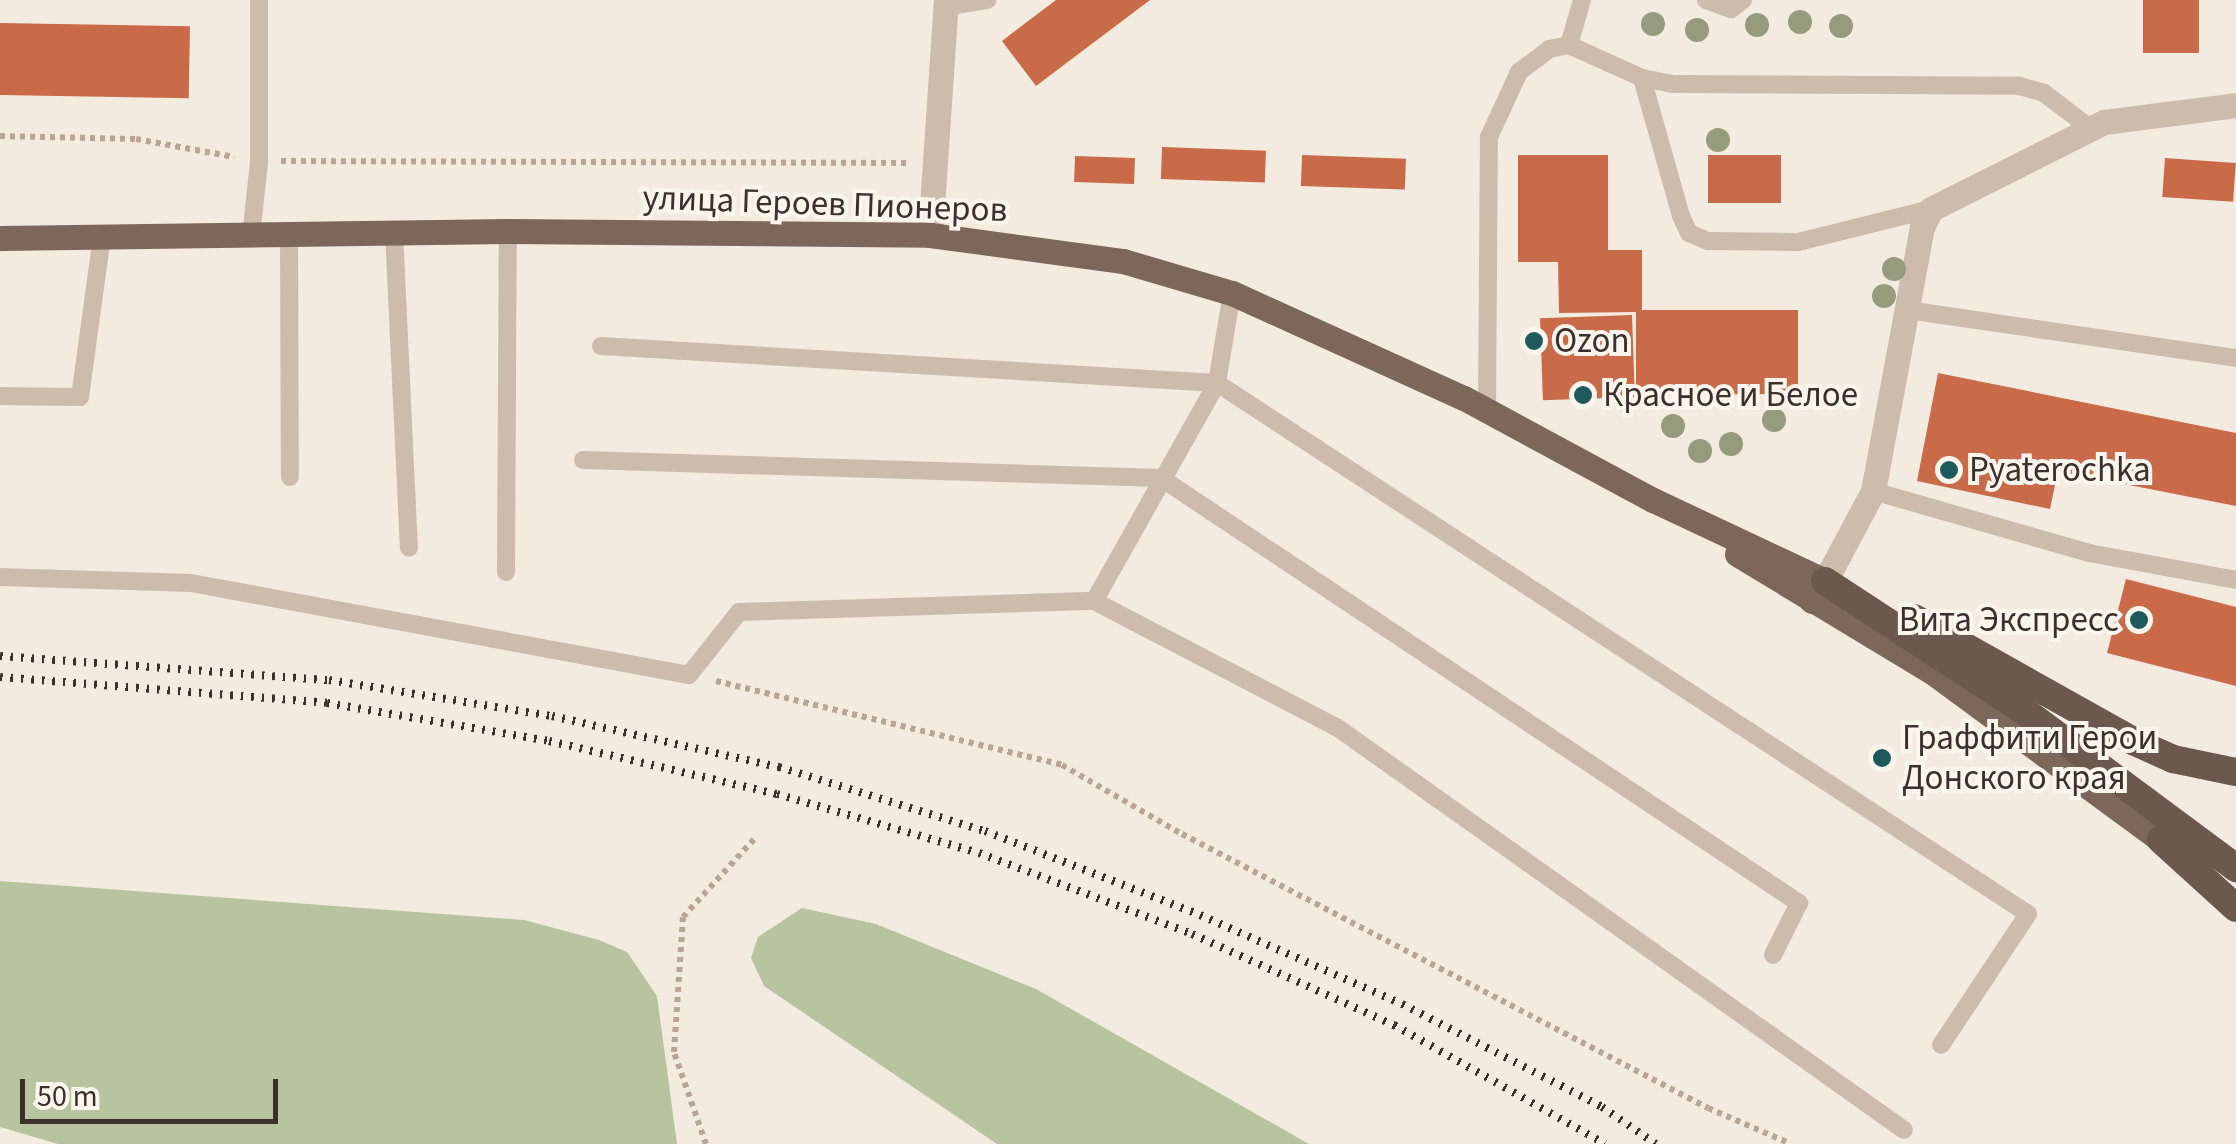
<!DOCTYPE html>
<meta charset="utf-8">
<style>
body{margin:0}
#map{position:relative;width:2236px;height:1144px;overflow:hidden;background:#f4ebe0;font-family:"Source Sans 3",sans-serif}
div>[style]{position:absolute}
.green>*{inset:0;background:#b7c49f}
.building>*{inset:0;background:#c96a49;transform-origin:0 0}
.path>*{height:6px;margin-top:-3px;transform-origin:0;background:repeating-linear-gradient(90deg,#b9a595 0 5px,transparent 0 10px)}
.service>*{height:18px;margin:-9px;padding:0 9px;transform-origin:9px;border-radius:9px;background:#cdbbab}
.minor>*{height:25px;margin:-12.5px;padding:0 12.5px;transform-origin:12.5px;border-radius:12.5px;background:#cdbbab}
.primary>*{height:25px;margin:-12.5px;padding:0 12.5px;transform-origin:12.5px;border-radius:12.5px;background:#7d675b}
.trunk>*{height:28px;margin:-14px;padding:0 14px;transform-origin:14px;border-radius:14px;background:#6c584e}
.rail>*{height:8px;margin-top:-4px;transform-origin:0;background:repeating-linear-gradient(90deg,#3b302b 0 2.5px,transparent 0 10.5px)}
.trees>*{width:24px;height:24px;margin:-12px;border-radius:50%;background:#969b7e}
.dots>*{width:28px;height:28px;translate:-50% -50%;box-sizing:border-box;border:5px solid #fbf5ed;border-radius:50%}
span{translate:-50% -50%;white-space:nowrap;text-align:center;line-height:1.15;-webkit-text-stroke:8px #fbf5ed;paint-order:stroke}
.street-label{font-size:35px;color:#3b302b}
.poi-label{font-size:35px;color:#3b302b}
.left{translate:0 -50%;text-align:left}
.right{translate:-100% -50%;text-align:right}
.scale{position:absolute;left:20px;top:1079px;width:258px;height:45px;box-sizing:border-box;border:5px solid #3b302b;border-top:0;padding-left:12px;font-size:30px;line-height:35px;white-space:nowrap;color:#3b302b;-webkit-text-stroke:8px #fbf5ed;paint-order:stroke}
</style>
<div id="map">
<div class="green">
<i style="clip-path:polygon(0 881px,524px 920px,599px 940px,627px 952px,657px 996px,677px 1144px,58px 1144px,0 1127px)"></i>
<i style="clip-path:polygon(802px 908px,876px 924px,1036px 989px,1309px 1144px,997px 1144px,764px 986px,751px 958px,758px 937px)"></i>
</div>
<div class="building">
<i style="clip-path:polygon(1056px 0,1150px 0,1036px 86px,1002px 41px)"></i>
<i style="left:2143px;top:0;width:56px;height:53px"></i>
<i style="left:0;top:23px;width:190px;height:72px;rotate:1deg"></i>
<i style="left:1162px;top:147px;width:104px;height:32px;rotate:2deg"></i>
<i style="left:1302px;top:155px;width:104px;height:31px;rotate:2deg"></i>
<i style="clip-path:polygon(1518px 155px,1608px 155px,1608px 250px,1642px 250px,1642px 310px,1798px 310px,1798px 394px,1636px 395px,1636px 312px,1559px 313px,1558px 262px,1518px 262px)"></i>
<i style="left:1781px;top:155px;width:48px;height:73px;rotate:90deg"></i>
<i style="left:1075px;top:156px;width:60px;height:26px;rotate:2deg"></i>
<i style="left:2165px;top:158px;width:71px;height:39px;rotate:4deg"></i>
<i style="left:1632px;top:315px;width:82px;height:92px;rotate:88deg"></i>
<i style="clip-path:polygon(1938px 373px,2236px 433px,2236px 506px,2058px 471px,2050px 509px,1917px 481px)"></i>
<i style="clip-path:polygon(2126px 579px,2236px 607px,2236px 686px,2107px 653px)"></i>
</div>
<div class="path">
<i style="left:0;top:136px;width:136px;rotate:1.3deg"></i>
<i style="left:136px;top:139px;width:100px;rotate:10.4deg"></i>
<i style="left:281px;top:161px;width:628px;rotate:0.18deg"></i>
<i style="left:716px;top:681px;width:356px;rotate:13.6deg"></i>
<i style="left:1062px;top:765px;width:138px;rotate:29.9deg"></i>
<i style="left:1182px;top:834px;width:593px;rotate:27.52deg"></i>
<i style="left:1708px;top:1108px;width:90px;rotate:23.4deg"></i>
<i style="left:706px;top:1144px;width:97px;rotate:-109.2deg"></i>
<i style="left:674px;top:1052px;width:135px;rotate:-86.2deg"></i>
<i style="left:683px;top:917px;width:110px;rotate:-47.6deg"></i>
</div>
<div class="service">
<i style="left:1706px;top:0;width:27px;rotate:20deg"></i>
<i style="left:1731px;top:9px;width:15px;rotate:-37deg"></i>
<i style="left:946px;top:7px;width:42px;rotate:-9.7deg"></i>
<i style="left:1569px;top:45px;width:47px;rotate:-73.9deg"></i>
<i style="left:1642px;top:78px;width:143px;rotate:74.2deg"></i>
<i style="left:1681px;top:216px;width:19px;rotate:65deg"></i>
<i style="left:1689px;top:233px;width:21px;rotate:23deg"></i>
<i style="left:1708px;top:241px;width:90px;rotate:0.6deg"></i>
<i style="left:1798px;top:242px;width:137px;rotate:-13.9deg"></i>
<i style="left:394px;top:232px;width:316px;rotate:87.3deg"></i>
<i style="left:289px;top:234px;width:243px;rotate:89.8deg"></i>
<i style="left:251px;top:236px;width:74px;rotate:-83.8deg"></i>
<i style="left:259px;top:162px;width:162px;rotate:-90deg"></i>
<i style="left:1232px;top:293px;width:91px;rotate:99.5deg"></i>
<i style="left:1217px;top:383px;width:250px;rotate:119.4deg"></i>
<i style="left:1094px;top:601px;width:275px;rotate:27.5deg"></i>
<i style="left:1338px;top:728px;width:694px;rotate:35.38deg"></i>
<i style="left:1907px;top:310px;width:332px;rotate:8.3deg"></i>
<i style="left:601px;top:346px;width:617px;rotate:3.44deg"></i>
<i style="left:1217px;top:383px;width:969px;rotate:33.21deg"></i>
<i style="left:2028px;top:914px;width:157px;rotate:123.6deg"></i>
<i style="left:0;top:396px;width:80px;rotate:0.7deg"></i>
<i style="left:80px;top:397px;width:162px;rotate:-82.2deg"></i>
<i style="left:1487px;top:410px;width:273px;rotate:-89.6deg"></i>
<i style="left:1489px;top:137px;width:72px;rotate:-65.2deg"></i>
<i style="left:1519px;top:72px;width:38px;rotate:-37deg"></i>
<i style="left:1549px;top:49px;width:20px;rotate:-11deg"></i>
<i style="left:1569px;top:45px;width:80px;rotate:24.3deg"></i>
<i style="left:1642px;top:78px;width:32px;rotate:11deg"></i>
<i style="left:1673px;top:84px;width:347px;rotate:0.3deg"></i>
<i style="left:2020px;top:86px;width:25px;rotate:16deg"></i>
<i style="left:2044px;top:93px;width:58px;rotate:37.3deg"></i>
<i style="left:583px;top:460px;width:578px;rotate:1.78deg"></i>
<i style="left:1161px;top:478px;width:767px;rotate:33.67deg"></i>
<i style="left:1799px;top:903px;width:58px;rotate:116.6deg"></i>
<i style="left:1873px;top:491px;width:225px;rotate:16deg"></i>
<i style="left:2089px;top:553px;width:149px;rotate:10.4deg"></i>
<i style="left:506px;top:572px;width:341px;rotate:-89.7deg"></i>
<i style="left:0;top:577px;width:191px;rotate:1.8deg"></i>
<i style="left:191px;top:583px;width:506px;rotate:10.47deg"></i>
<i style="left:689px;top:675px;width:80px;rotate:-51.6deg"></i>
<i style="left:739px;top:612px;width:355px;rotate:-1.8deg"></i>
</div>
<div class="minor">
<i style="left:930px;top:235px;width:236px;rotate:-86.1deg"></i>
<i style="left:1825px;top:581px;width:102px;rotate:-61.9deg"></i>
<i style="left:1873px;top:491px;width:269px;rotate:-79.5deg"></i>
<i style="left:1922px;top:227px;width:20px;rotate:-63deg"></i>
<i style="left:1931px;top:209px;width:194px;rotate:-26.7deg"></i>
<i style="left:2104px;top:122px;width:133px;rotate:-7.3deg"></i>
</div>
<div class="primary">
<i style="left:0;top:238px;width:508px;rotate:-0.79deg"></i>
<i style="left:508px;top:231px;width:422px;rotate:0.5deg"></i>
<i style="left:930px;top:235px;width:195px;rotate:7.7deg"></i>
<i style="left:1123px;top:261px;width:114px;rotate:16.4deg"></i>
<i style="left:1232px;top:293px;width:255px;rotate:24.4deg"></i>
<i style="left:1464px;top:398px;width:215px;rotate:28.4deg"></i>
<i style="left:1653px;top:500px;width:190px;rotate:25.2deg"></i>
<i style="left:1825px;top:581px;width:24px;rotate:123deg"></i>
<i style="left:1737px;top:554px;width:228px;rotate:31.2deg"></i>
<i style="left:1932px;top:672px;width:284px;rotate:36.3deg"></i>
</div>
<div class="trunk">
<i style="left:1825px;top:581px;width:245px;rotate:33.2deg"></i>
<i style="left:2030px;top:715px;width:257px;rotate:36.6deg"></i>
<i style="left:1914px;top:618px;width:253px;rotate:29.3deg"></i>
<i style="left:2135px;top:742px;width:42px;rotate:24.1deg"></i>
<i style="left:2173px;top:759px;width:64px;rotate:11.7deg"></i>
<i style="left:2161px;top:840px;width:101px;rotate:42.2deg"></i>
</div>
<div class="rail">
<i style="left:0;top:656px;width:330px;rotate:4.2deg"></i>
<i style="left:329px;top:680px;width:226px;rotate:9.2deg"></i>
<i style="left:552px;top:716px;width:233px;rotate:12.7deg"></i>
<i style="left:779px;top:767px;width:216px;rotate:17.3deg"></i>
<i style="left:985px;top:831px;width:231px;rotate:21.3deg"></i>
<i style="left:1200px;top:915px;width:221px;rotate:23.8deg"></i>
<i style="left:1402px;top:1004px;width:225px;rotate:27.2deg"></i>
<i style="left:1602px;top:1107px;width:65px;rotate:34.4deg"></i>
<i style="left:0;top:677px;width:328px;rotate:4.5deg"></i>
<i style="left:327px;top:703px;width:225px;rotate:9.7deg"></i>
<i style="left:549px;top:741px;width:234px;rotate:13.1deg"></i>
<i style="left:777px;top:794px;width:210px;rotate:16.3deg"></i>
<i style="left:979px;top:853px;width:228px;rotate:20.8deg"></i>
<i style="left:1192px;top:934px;width:222px;rotate:24.3deg"></i>
<i style="left:1394px;top:1025px;width:242px;rotate:29.4deg"></i>
</div>
<div class="trees">
<i style="left:1800px;top:22px"></i>
<i style="left:1653px;top:24px"></i>
<i style="left:1757px;top:25px"></i>
<i style="left:1841px;top:26px"></i>
<i style="left:1697px;top:30px"></i>
<i style="left:1718px;top:140px"></i>
<i style="left:1894px;top:269px"></i>
<i style="left:1884px;top:296px"></i>
<i style="left:1774px;top:420px"></i>
<i style="left:1673px;top:426px"></i>
<i style="left:1731px;top:444px"></i>
<i style="left:1700px;top:451px"></i>
</div>
<div class="dots">
<i style="left:1534px;top:341px;background:#1e595e"></i>
<i style="left:1583px;top:395px;background:#1e595e"></i>
<i style="left:1949px;top:470px;background:#1e595e"></i>
<i style="left:2139px;top:620px;background:#1e595e"></i>
<i style="left:1882px;top:758px;background:#1e595e"></i>
</div>
<div class="street-label">
<span style="left:825px;top:204px;rotate:2deg">улица Героев Пионеров</span>
</div>
<div class="poi-label">
<span class="left" style="left:1554px;top:341px">Ozon</span>
<span class="left" style="left:1603px;top:395px">Красное и Белое</span>
<span class="left" style="left:1969px;top:470px">Pyaterochka</span>
<span class="right" style="left:2119px;top:620px">Вита Экспресс</span>
<span class="left" style="left:1902px;top:758px">Граффити Герои<br>Донского края</span>
</div>
<div class="scale">50 m</div>
</div>
